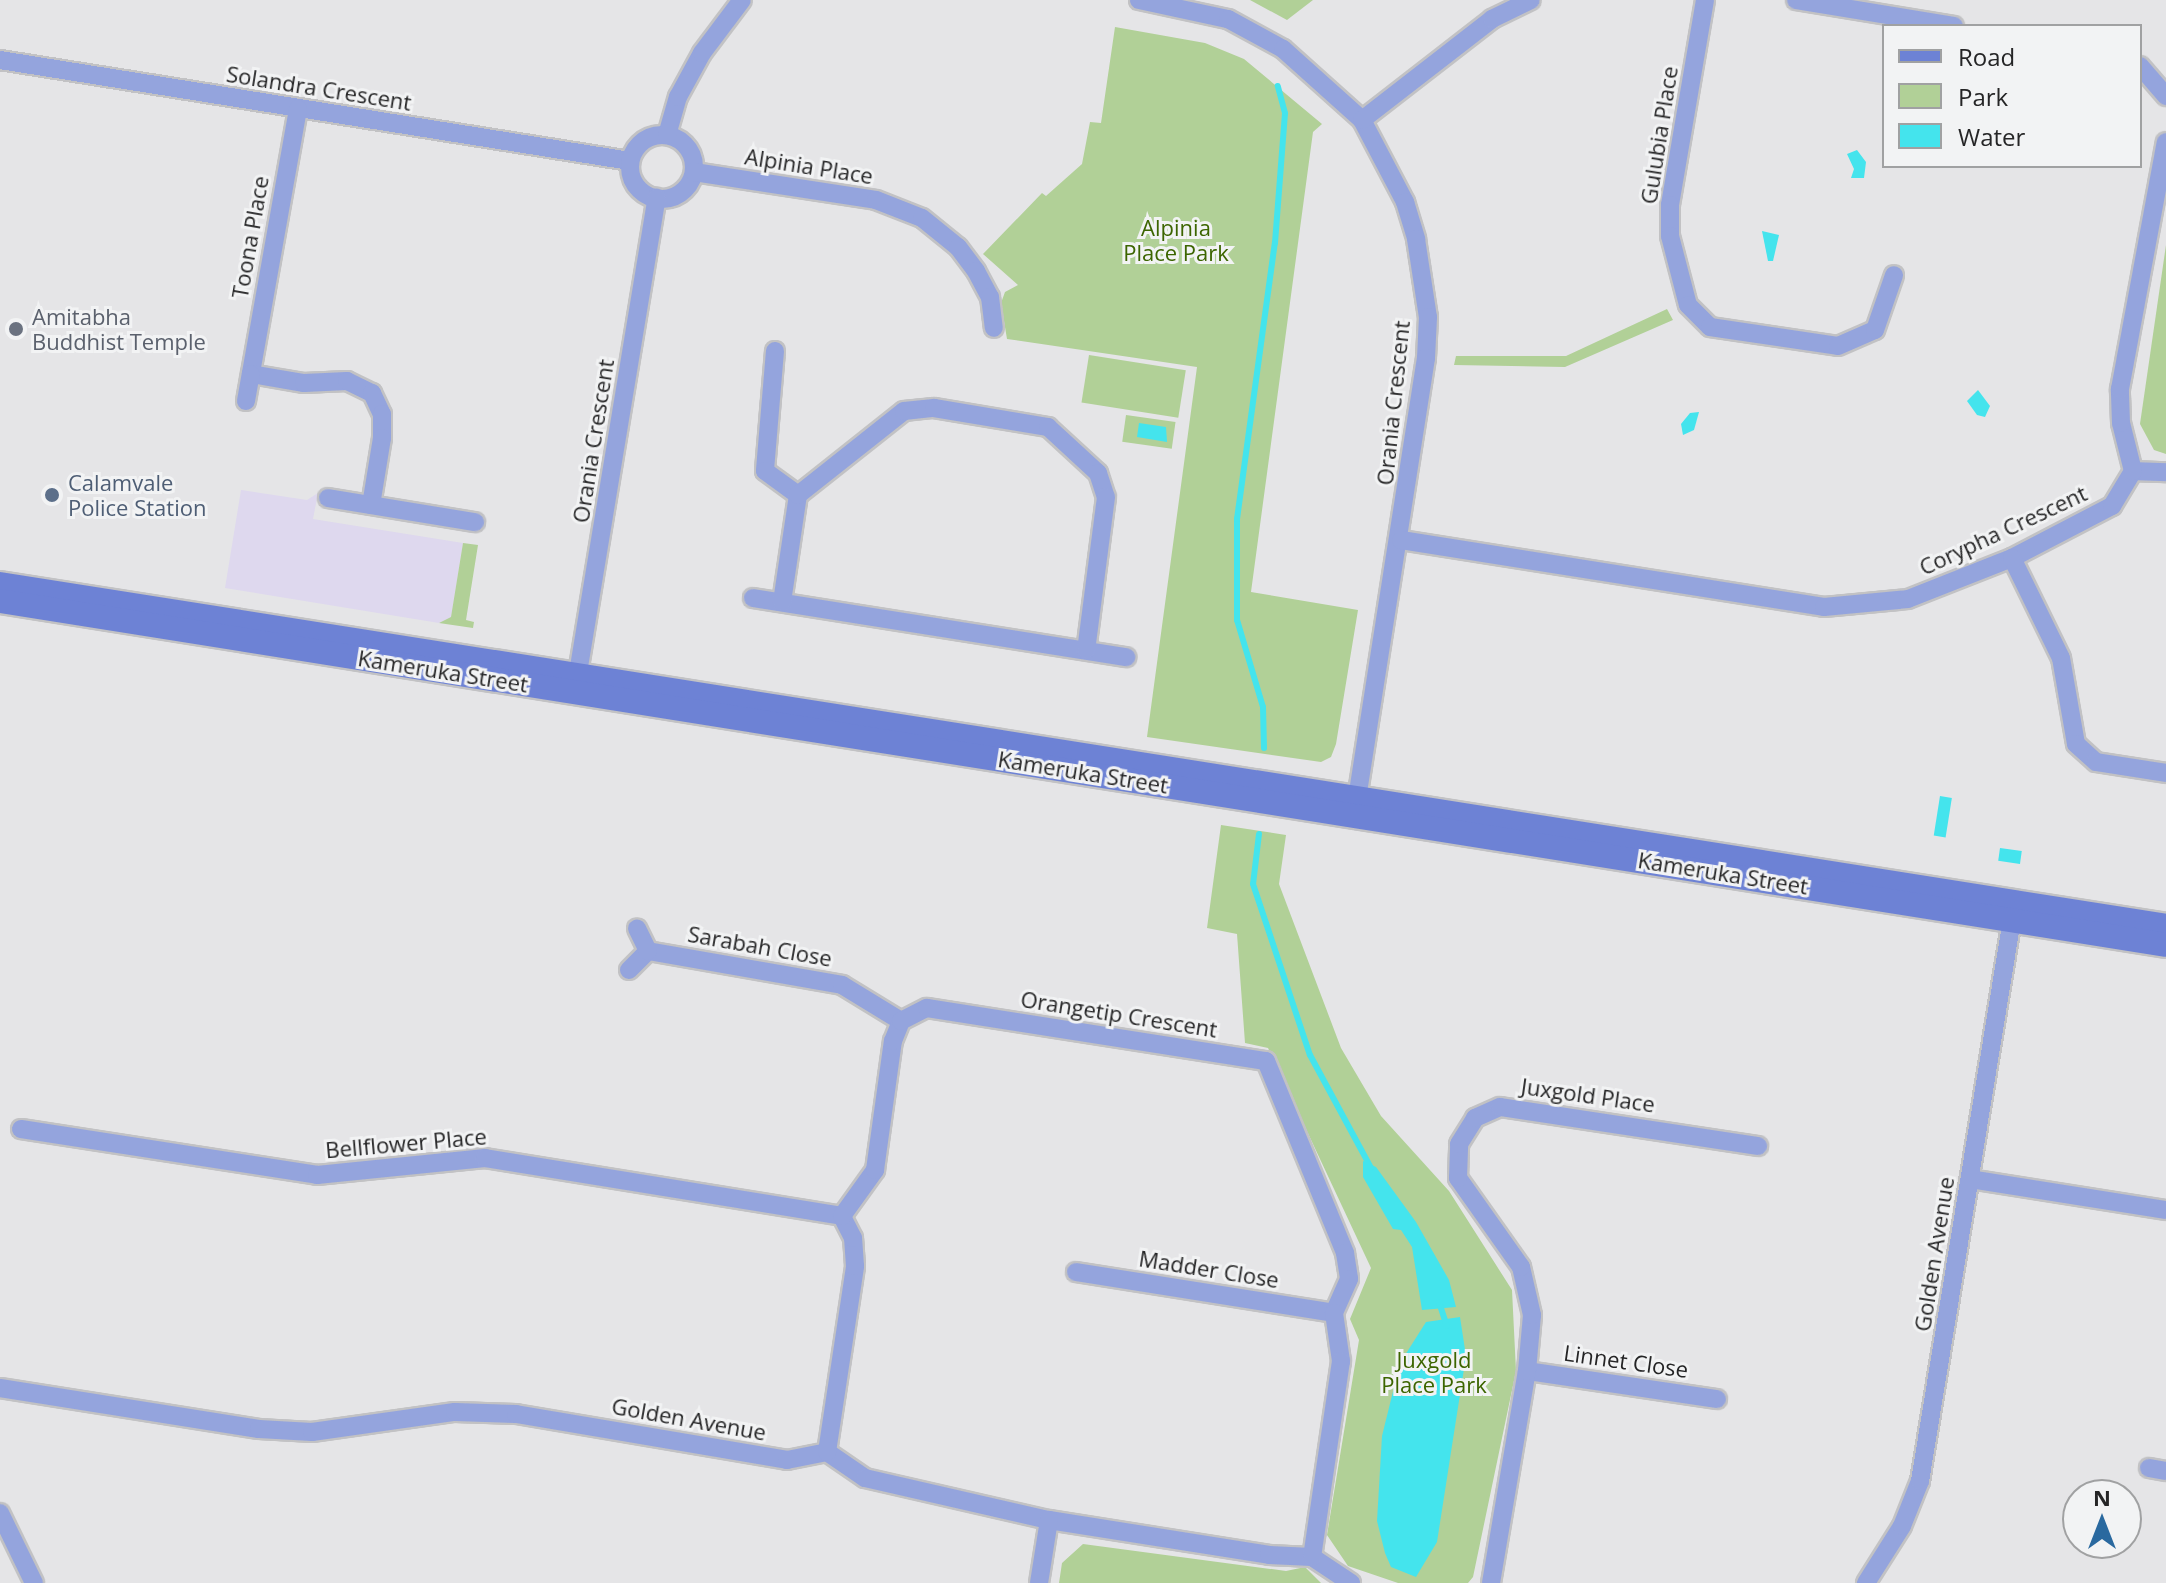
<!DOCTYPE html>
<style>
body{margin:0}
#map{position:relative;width:2166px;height:1583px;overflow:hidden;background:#e5e5e7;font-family:"Open Sans",sans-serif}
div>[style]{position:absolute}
.education>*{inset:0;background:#ded8ee}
.green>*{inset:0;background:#b1d097;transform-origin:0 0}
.water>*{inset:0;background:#44e4ed;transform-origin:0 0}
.stream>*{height:6px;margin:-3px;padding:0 3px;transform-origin:3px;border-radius:3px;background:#44e4ed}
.roads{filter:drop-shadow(2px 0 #c2c2c4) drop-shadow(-2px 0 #c2c2c4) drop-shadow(0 2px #c2c2c4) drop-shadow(0 -2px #c2c2c4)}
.street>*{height:18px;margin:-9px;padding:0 9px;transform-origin:9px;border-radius:9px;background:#94a4dd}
.street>.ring{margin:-9px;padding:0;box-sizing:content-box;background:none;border:18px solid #94a4dd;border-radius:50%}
.secondary>*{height:24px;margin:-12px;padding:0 12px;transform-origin:12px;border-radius:12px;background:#6d82d5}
.dots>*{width:22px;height:22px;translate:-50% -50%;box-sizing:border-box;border:4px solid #f2f3f4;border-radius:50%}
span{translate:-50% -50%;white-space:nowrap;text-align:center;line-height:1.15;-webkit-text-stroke:6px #f2f3f4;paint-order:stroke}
.street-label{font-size:22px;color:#252526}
.park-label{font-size:22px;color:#3c6500}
.worship-label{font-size:22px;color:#5b616d}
.left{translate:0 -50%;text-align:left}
.service-label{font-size:22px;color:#4e5e75}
.legend{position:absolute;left:1882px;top:24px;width:260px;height:144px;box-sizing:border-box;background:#f2f3f4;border:2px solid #a0a1a2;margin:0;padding:10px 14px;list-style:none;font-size:24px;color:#252526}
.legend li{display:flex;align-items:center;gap:16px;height:40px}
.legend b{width:40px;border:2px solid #a0a1a2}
.north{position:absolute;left:2062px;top:1479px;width:80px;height:80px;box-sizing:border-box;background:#f2f3f4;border:2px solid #a0a1a2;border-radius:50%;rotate:0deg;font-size:22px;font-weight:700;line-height:32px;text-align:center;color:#252526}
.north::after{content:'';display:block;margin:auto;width:28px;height:36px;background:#2a699f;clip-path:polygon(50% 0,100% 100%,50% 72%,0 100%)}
</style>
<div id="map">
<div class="education">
<i style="clip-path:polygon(241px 490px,307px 500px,318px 493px,313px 519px,463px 543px,451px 618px,439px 623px,225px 588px)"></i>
</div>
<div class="green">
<i style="clip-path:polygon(1250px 0,1313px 0,1287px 20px)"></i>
<i style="clip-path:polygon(1115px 27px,1205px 43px,1244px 59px,1322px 124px,1313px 132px,1251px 592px,1358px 610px,1336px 744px,1331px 757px,1321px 762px,1147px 737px,1197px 367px,1007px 339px,1001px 303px,1005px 292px,1018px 285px,983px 254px,1042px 193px,1046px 196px,1082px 164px,1090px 122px,1101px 123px)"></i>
<i style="clip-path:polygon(2166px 245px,2166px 454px,2154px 450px,2140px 424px)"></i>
<i style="clip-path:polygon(1667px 309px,1673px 320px,1565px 367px,1454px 365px,1456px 356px,1566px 356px)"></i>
<i style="left:1089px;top:355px;width:98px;height:48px;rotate:9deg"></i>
<i style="left:1126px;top:415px;width:50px;height:27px;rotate:8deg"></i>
<i style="clip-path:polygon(463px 543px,478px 545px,466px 620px,474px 622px,473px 628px,439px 623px,451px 617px)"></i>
<i style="clip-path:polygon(1221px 825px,1286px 835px,1279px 884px,1341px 1048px,1381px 1116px,1449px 1191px,1512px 1290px,1516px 1371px,1473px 1577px,1468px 1583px,1398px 1583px,1348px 1566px,1327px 1535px,1359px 1340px,1350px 1319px,1371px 1268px,1268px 1048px,1245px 1043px,1237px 934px,1207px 928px)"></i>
<i style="clip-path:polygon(1083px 1544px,1286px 1571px,1305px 1567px,1321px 1583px,1059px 1583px,1062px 1563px)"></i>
</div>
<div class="water">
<i style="clip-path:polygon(1857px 150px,1866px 162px,1864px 178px,1851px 178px,1854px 169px,1847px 154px)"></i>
<i style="clip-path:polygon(1762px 231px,1779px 235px,1773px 261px,1768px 261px)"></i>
<i style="clip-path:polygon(1978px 390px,1990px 406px,1985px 417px,1977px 415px,1967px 401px)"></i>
<i style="clip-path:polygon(1699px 412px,1694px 430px,1683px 435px,1681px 424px,1690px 413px)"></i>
<i style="clip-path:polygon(1139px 423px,1166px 427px,1167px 442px,1137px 437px)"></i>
<i style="left:1940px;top:796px;width:12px;height:40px;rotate:9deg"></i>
<i style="left:2000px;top:848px;width:22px;height:13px;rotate:8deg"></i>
<i style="clip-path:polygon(1363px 1161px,1376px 1167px,1416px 1222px,1449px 1280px,1456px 1307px,1422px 1310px,1412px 1247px,1401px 1230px,1393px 1229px,1363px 1177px)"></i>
<i style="clip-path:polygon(1460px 1317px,1466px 1356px,1437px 1542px,1416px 1577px,1391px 1567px,1385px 1553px,1377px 1521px,1382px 1436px,1400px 1363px,1426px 1322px)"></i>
</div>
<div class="stream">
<i style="left:1264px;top:748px;width:41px;rotate:-91.4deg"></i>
<i style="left:1263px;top:707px;width:91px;rotate:-106.6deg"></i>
<i style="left:1237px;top:620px;width:101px;rotate:-90deg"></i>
<i style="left:1237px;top:519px;width:279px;rotate:-82.2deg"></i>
<i style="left:1275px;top:243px;width:130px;rotate:-85.6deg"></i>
<i style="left:1285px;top:113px;width:28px;rotate:-105deg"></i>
<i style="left:1259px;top:834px;width:50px;rotate:96.8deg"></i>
<i style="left:1253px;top:884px;width:180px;rotate:71.6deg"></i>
<i style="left:1310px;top:1055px;width:128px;rotate:61.6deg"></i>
<i style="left:1439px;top:1302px;width:25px;rotate:72deg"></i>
</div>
<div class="roads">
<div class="street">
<i style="left:1139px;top:0;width:91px;rotate:12.1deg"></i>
<i style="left:1228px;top:19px;width:63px;rotate:28.6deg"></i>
<i style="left:1283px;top:49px;width:106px;rotate:41.9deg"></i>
<i style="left:1362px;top:120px;width:93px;rotate:62.3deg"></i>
<i style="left:1405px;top:202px;width:39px;rotate:73deg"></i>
<i style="left:1416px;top:239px;width:79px;rotate:81.3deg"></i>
<i style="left:1428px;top:317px;width:41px;rotate:92.8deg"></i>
<i style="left:1426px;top:358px;width:457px;rotate:98.9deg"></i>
<i style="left:1705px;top:0;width:208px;rotate:99.7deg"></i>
<i style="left:1670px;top:205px;width:31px;rotate:90deg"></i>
<i style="left:1670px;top:236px;width:71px;rotate:75.4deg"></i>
<i style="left:1688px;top:305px;width:31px;rotate:45deg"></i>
<i style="left:1710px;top:327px;width:129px;rotate:8.4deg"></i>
<i style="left:1838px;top:346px;width:40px;rotate:-23.4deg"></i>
<i style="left:1875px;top:330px;width:58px;rotate:-70.9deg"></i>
<i style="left:1796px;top:0;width:160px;rotate:9.3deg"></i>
<i style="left:0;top:60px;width:638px;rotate:9.11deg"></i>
<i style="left:2140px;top:66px;width:40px;rotate:49deg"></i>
<i style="left:298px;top:109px;width:269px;rotate:100.1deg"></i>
<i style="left:251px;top:374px;width:54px;rotate:9.6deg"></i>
<i style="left:304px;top:383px;width:43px;rotate:-2.7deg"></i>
<i style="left:347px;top:381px;width:28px;rotate:26deg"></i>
<i style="left:372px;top:393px;width:23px;rotate:65deg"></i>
<i style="left:382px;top:414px;width:24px;rotate:90deg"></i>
<i style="left:382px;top:438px;width:68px;rotate:99.3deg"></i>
<i style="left:1362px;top:120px;width:165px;rotate:-37.8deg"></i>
<i style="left:1492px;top:19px;width:43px;rotate:-26deg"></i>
<i class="ring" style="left:630px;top:135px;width:46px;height:46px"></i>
<i style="left:667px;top:135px;width:40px;rotate:-74deg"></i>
<i style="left:678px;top:97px;width:50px;rotate:-61.4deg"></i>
<i style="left:702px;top:53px;width:66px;rotate:-53deg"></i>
<i style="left:694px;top:172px;width:184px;rotate:8.7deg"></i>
<i style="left:876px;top:200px;width:49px;rotate:21.4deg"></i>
<i style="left:922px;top:218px;width:46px;rotate:38.9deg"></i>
<i style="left:958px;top:247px;width:30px;rotate:53deg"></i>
<i style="left:976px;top:271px;width:30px;rotate:62deg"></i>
<i style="left:990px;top:297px;width:31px;rotate:83deg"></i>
<i style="left:775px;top:351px;width:120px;rotate:94.8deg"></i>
<i style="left:765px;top:471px;width:41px;rotate:36deg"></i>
<i style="left:246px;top:401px;width:27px;rotate:-80deg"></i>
<i style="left:2133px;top:471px;width:33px;rotate:2deg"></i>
<i style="left:328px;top:498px;width:149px;rotate:9.3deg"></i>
<i style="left:1401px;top:540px;width:428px;rotate:9deg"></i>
<i style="left:1824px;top:607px;width:84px;rotate:-5.4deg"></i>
<i style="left:1908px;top:599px;width:112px;rotate:-21.5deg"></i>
<i style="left:2012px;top:558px;width:113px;rotate:-27.5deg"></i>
<i style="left:2112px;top:506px;width:41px;rotate:-59deg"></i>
<i style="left:2133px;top:471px;width:49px;rotate:-104deg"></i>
<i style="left:2121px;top:423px;width:34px;rotate:-92deg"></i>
<i style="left:2120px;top:389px;width:251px;rotate:-79.5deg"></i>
<i style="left:2012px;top:558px;width:111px;rotate:63.9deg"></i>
<i style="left:2061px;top:658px;width:87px;rotate:80.1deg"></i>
<i style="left:2076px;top:744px;width:27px;rotate:42deg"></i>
<i style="left:2096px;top:762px;width:71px;rotate:8.9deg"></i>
<i style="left:753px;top:598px;width:378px;rotate:9deg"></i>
<i style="left:782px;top:602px;width:108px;rotate:-81.5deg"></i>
<i style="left:798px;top:495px;width:135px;rotate:-38.4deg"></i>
<i style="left:904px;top:411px;width:30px;rotate:-6deg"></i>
<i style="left:934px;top:408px;width:116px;rotate:9.5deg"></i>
<i style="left:1048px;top:427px;width:68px;rotate:42.6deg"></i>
<i style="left:1098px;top:473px;width:25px;rotate:72deg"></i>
<i style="left:1106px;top:497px;width:154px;rotate:97.4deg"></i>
<i style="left:576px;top:685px;width:494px;rotate:-80.6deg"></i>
<i style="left:648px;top:951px;width:197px;rotate:9.9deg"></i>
<i style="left:842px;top:985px;width:69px;rotate:31.4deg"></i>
<i style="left:629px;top:970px;width:27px;rotate:-45deg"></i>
<i style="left:648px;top:951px;width:25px;rotate:-116deg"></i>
<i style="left:21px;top:1129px;width:300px;rotate:8.8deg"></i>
<i style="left:317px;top:1175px;width:169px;rotate:-5.8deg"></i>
<i style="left:485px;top:1158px;width:362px;rotate:9.2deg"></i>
<i style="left:1970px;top:1179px;width:198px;rotate:9deg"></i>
<i style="left:1076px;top:1272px;width:261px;rotate:9deg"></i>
<i style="left:1527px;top:1371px;width:192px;rotate:8.4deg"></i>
<i style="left:0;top:1388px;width:262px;rotate:9deg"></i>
<i style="left:259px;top:1429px;width:53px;rotate:3.2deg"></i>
<i style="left:312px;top:1432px;width:144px;rotate:-8deg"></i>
<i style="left:455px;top:1412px;width:61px;rotate:1.9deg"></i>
<i style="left:516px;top:1414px;width:275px;rotate:9.6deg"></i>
<i style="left:787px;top:1460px;width:41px;rotate:-11.3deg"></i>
<i style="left:827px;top:1452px;width:46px;rotate:34.4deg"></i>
<i style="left:865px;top:1478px;width:189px;rotate:12.9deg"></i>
<i style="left:1049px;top:1520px;width:223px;rotate:9deg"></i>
<i style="left:1269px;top:1555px;width:43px;rotate:2.7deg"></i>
<i style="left:1312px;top:1557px;width:47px;rotate:33.7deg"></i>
<i style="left:827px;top:1452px;width:188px;rotate:-81.4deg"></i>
<i style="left:855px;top:1266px;width:28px;rotate:-94deg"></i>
<i style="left:853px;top:1238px;width:25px;rotate:-117deg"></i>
<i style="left:842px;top:1216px;width:57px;rotate:-54.3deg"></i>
<i style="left:875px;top:1170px;width:130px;rotate:-82.1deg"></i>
<i style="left:893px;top:1041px;width:22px;rotate:-68deg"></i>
<i style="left:901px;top:1021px;width:29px;rotate:-27deg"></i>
<i style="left:927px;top:1008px;width:343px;rotate:8.9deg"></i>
<i style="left:1266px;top:1061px;width:208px;rotate:67.6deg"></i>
<i style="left:1345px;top:1253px;width:26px;rotate:81deg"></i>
<i style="left:1349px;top:1279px;width:37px;rotate:114deg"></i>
<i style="left:1334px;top:1313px;width:49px;rotate:81.7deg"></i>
<i style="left:1341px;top:1361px;width:198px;rotate:98.4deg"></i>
<i style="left:2149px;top:1468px;width:17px;rotate:10deg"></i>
<i style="left:0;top:1513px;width:78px;rotate:64.1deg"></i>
<i style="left:1039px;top:1583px;width:64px;rotate:-81deg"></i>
<i style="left:1491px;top:1583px;width:215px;rotate:-80.4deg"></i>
<i style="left:1527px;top:1371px;width:56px;rotate:-84.9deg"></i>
<i style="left:1532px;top:1315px;width:49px;rotate:-102.9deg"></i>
<i style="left:1521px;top:1267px;width:109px;rotate:-125.3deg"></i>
<i style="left:1458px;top:1178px;width:34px;rotate:-88deg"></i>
<i style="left:1459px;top:1144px;width:31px;rotate:-58deg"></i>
<i style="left:1475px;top:1118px;width:27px;rotate:-24deg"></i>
<i style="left:1500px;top:1107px;width:261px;rotate:8.6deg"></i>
<i style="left:1866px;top:1583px;width:67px;rotate:-57.7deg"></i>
<i style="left:1902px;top:1526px;width:48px;rotate:-68.2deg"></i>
<i style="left:1920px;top:1481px;width:569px;rotate:-80.7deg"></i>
</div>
<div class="secondary">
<i style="left:0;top:584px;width:2193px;rotate:8.97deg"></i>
<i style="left:0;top:601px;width:2193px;rotate:9.02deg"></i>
</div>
</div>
<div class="dots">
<i style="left:16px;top:329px;background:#6b7280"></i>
<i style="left:52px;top:495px;background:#5c6f8a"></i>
</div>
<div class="street-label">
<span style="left:319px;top:88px;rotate:9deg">Solandra Crescent</span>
<span style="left:1659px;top:135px;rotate:-81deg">Gulubia Place</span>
<span style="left:809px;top:166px;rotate:9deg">Alpinia Place</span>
<span style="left:250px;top:237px;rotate:-80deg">Toona Place</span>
<span style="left:1393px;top:403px;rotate:-84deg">Orania Crescent</span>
<span style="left:593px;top:441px;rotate:-81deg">Orania Crescent</span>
<span style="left:2003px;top:530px;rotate:-25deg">Corypha Crescent</span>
<span style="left:443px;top:671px;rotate:9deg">Kameruka Street</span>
<span style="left:1083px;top:772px;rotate:9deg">Kameruka Street</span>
<span style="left:1723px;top:873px;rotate:9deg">Kameruka Street</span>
<span style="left:760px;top:946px;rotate:10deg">Sarabah Close</span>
<span style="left:1119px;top:1014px;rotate:9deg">Orangetip Crescent</span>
<span style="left:1588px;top:1095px;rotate:8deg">Juxgold Place</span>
<span style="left:406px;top:1143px;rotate:-5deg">Bellflower Place</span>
<span style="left:1934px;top:1254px;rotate:-81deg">Golden Avenue</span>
<span style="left:1209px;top:1269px;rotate:9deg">Madder Close</span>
<span style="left:1626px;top:1361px;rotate:8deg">Linnet Close</span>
<span style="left:689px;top:1419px;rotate:10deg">Golden Avenue</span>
</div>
<div class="park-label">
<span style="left:1176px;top:240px">Alpinia<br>Place Park</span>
<span style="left:1434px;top:1372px">Juxgold<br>Place Park</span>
</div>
<div class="worship-label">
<span class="left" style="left:32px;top:329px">Amitabha<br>Buddhist Temple</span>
</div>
<div class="service-label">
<span class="left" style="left:68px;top:495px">Calamvale<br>Police Station</span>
</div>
<ul class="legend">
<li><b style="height:10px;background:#6d82d5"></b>Road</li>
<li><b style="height:22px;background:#b1d097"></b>Park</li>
<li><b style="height:22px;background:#44e4ed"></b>Water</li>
</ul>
<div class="north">N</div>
</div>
